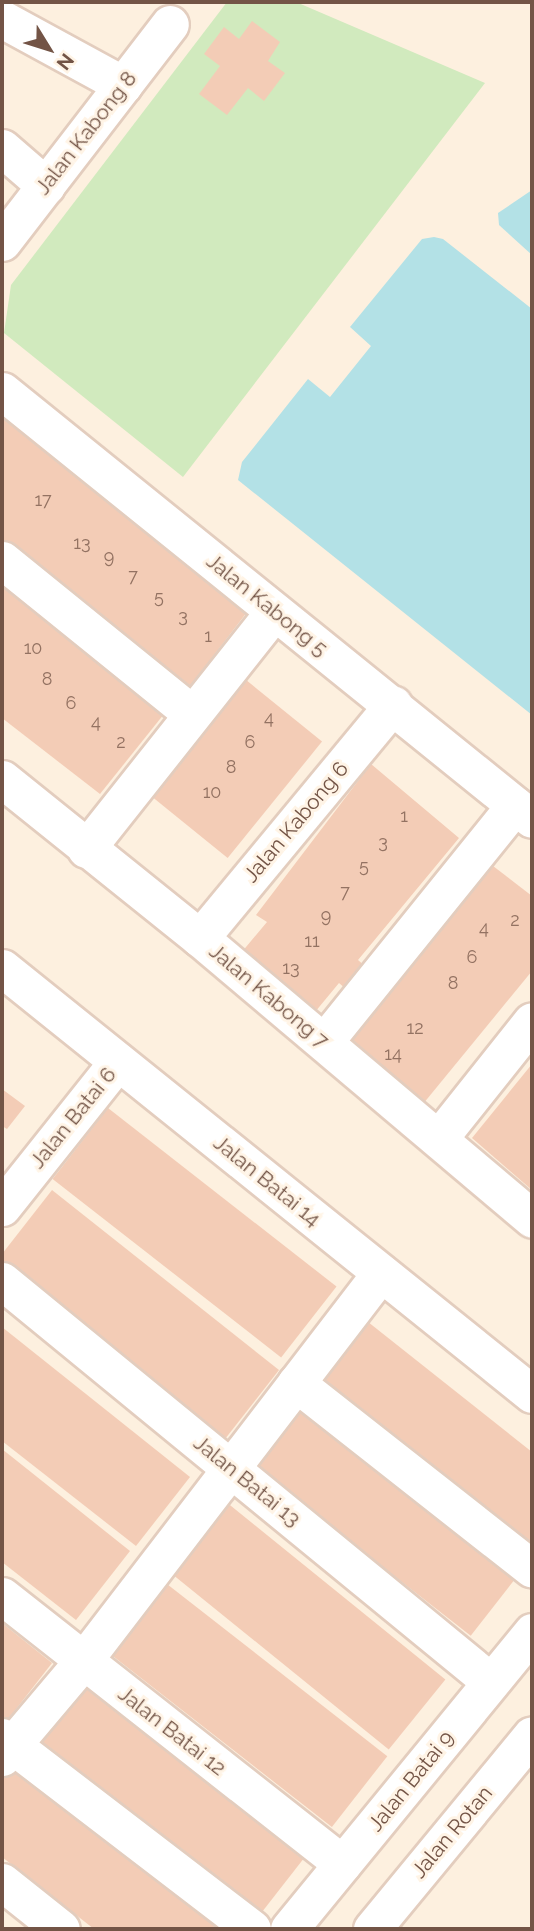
<!DOCTYPE html>
<style>
body{margin:0}
#map{position:relative;width:534px;height:1931px;overflow:hidden;background:#fdf0df;font-family:Raleway,sans-serif}
div>[style]{position:absolute}
.green>*{inset:0;background:#d1eabe}
.water>*{inset:0;background:#b3e1e6}
.building>*{inset:0;background:#f3ccb6;transform-origin:0 0}
.roads{filter:drop-shadow(2px 0 #e3cdbe) drop-shadow(-2px 0 #e3cdbe) drop-shadow(0 2px #e3cdbe) drop-shadow(0 -2px #e3cdbe)}
.minor>*{height:37px;margin:-18.5px;padding:0 18.5px;transform-origin:18.5px;border-radius:18.5px;background:#fff}
span{translate:-50% -50%;white-space:nowrap;text-align:center;line-height:1.15;-webkit-text-stroke:6px #fff4e6;paint-order:stroke}
.number-label{font-size:18px;color:#937262}
.number-label span{-webkit-text-stroke-width:0}
.street-label{font-size:21px;color:#735446}
.frame{position:absolute;inset:0;border:4px solid #735446;pointer-events:none}
.north{position:absolute;left:14px;top:14px;width:70px;height:70px;-webkit-text-stroke:5px #fff4e6;paint-order:stroke;rotate:128deg;font-size:19px;font-weight:700;line-height:28px;text-align:center;color:#735446}
.north::after{content:'';display:block;margin:auto;width:24px;height:32px;background:#735446;clip-path:polygon(50% 0,100% 100%,50% 72%,0 100%)}
</style>
<div id="map">
<div class="green">
<i style="clip-path:polygon(227px 2px,296px 2px,485px 83px,183px 477px,4px 333px,11px 285px)"></i>
</div>
<div class="water">
<i style="clip-path:polygon(532px 190px,532px 255px,499px 225px,498px 213px)"></i>
<i style="clip-path:polygon(434px 237px,443px 239px,532px 309px,532px 715px,238px 480px,242px 462px,308px 379px,330px 397px,371px 346px,350px 327px,422px 239px)"></i>
</div>
<div class="building">
<i style="clip-path:polygon(252px 21px,280px 42px,268px 61px,285px 73px,264px 101px,248px 88px,227px 115px,199px 94px,220px 66px,204px 54px,224px 27px,239px 39px)"></i>
<i style="clip-path:polygon(2px 406px,254px 603px,188px 689px,2px 543px)"></i>
<i style="clip-path:polygon(2px 577px,168px 709px,100px 794px,2px 718px)"></i>
<i style="left:235px;top:671px;width:112px;height:150px;rotate:39deg"></i>
<i style="clip-path:polygon(371px 764px,459px 838px,358px 960px,373px 973px,354px 996px,339px 983px,315px 1012px,241px 953px,267px 922px,256px 915px)"></i>
<i style="clip-path:polygon(480px 856px,532px 896px,532px 971px,423px 1104px,341px 1033px)"></i>
<i style="clip-path:polygon(532px 1064px,532px 1190px,472px 1138px)"></i>
<i style="clip-path:polygon(2px 1089px,25px 1106px,7px 1129px,2px 1126px)"></i>
<i style="left:108px;top:1108px;width:290px;height:90px;rotate:38deg"></i>
<i style="clip-path:polygon(52px 1190px,279px 1370px,225px 1439px,2px 1265px,2px 1254px)"></i>
<i style="clip-path:polygon(358px 1314px,532px 1452px,532px 1564px,303px 1385px)"></i>
<i style="clip-path:polygon(2px 1327px,190px 1477px,136px 1546px,2px 1441px)"></i>
<i style="left:297px;top:1387px;width:290px;height:89px;rotate:38deg"></i>
<i style="clip-path:polygon(2px 1449px,130px 1551px,76px 1620px,2px 1562px)"></i>
<i style="left:220px;top:1497px;width:290px;height:90px;rotate:39deg"></i>
<i style="left:158px;top:1577px;width:291px;height:90px;rotate:38deg"></i>
<i style="clip-path:polygon(2px 1623px,52px 1663px,2px 1727px)"></i>
<i style="left:83px;top:1670px;width:290px;height:89px;rotate:38deg"></i>
<i style="clip-path:polygon(19px 1756px,237px 1929px,94px 1929px,2px 1857px,2px 1778px)"></i>
</div>
<div class="roads">
<div class="minor">
<i style="left:2px;top:19px;width:138px;rotate:28.6deg"></i>
<i style="left:2px;top:148px;width:58px;rotate:40.8deg"></i>
<i style="left:2px;top:242px;width:275px;rotate:-52.4deg"></i>
<i style="left:2px;top:391px;width:681px;rotate:38.92deg"></i>
<i style="left:2px;top:560px;width:243px;rotate:39deg"></i>
<i style="left:2px;top:779px;width:254px;rotate:38.8deg"></i>
<i style="left:200px;top:938px;width:435px;rotate:40.2deg"></i>
<i style="left:86px;top:849px;width:303px;rotate:-51.6deg"></i>
<i style="left:200px;top:938px;width:303px;rotate:-50.4deg"></i>
<i style="left:2px;top:968px;width:680px;rotate:38.79deg"></i>
<i style="left:324px;top:1042px;width:304px;rotate:-51.1deg"></i>
<i style="left:439px;top:1138px;width:149px;rotate:-51.5deg"></i>
<i style="left:2px;top:1207px;width:186px;rotate:-51.5deg"></i>
<i style="left:2px;top:1281px;width:632px;rotate:39.35deg"></i>
<i style="left:296px;top:1383px;width:300px;rotate:38.2deg"></i>
<i style="left:2px;top:1596px;width:433px;rotate:38.2deg"></i>
<i style="left:2px;top:1737px;width:315px;rotate:37.5deg"></i>
<i style="left:2px;top:1757px;width:126px;rotate:-49.8deg"></i>
<i style="left:83px;top:1661px;width:489px;rotate:-52.5deg"></i>
<i style="left:2px;top:1882px;width:75px;rotate:38.5deg"></i>
<i style="left:289px;top:1929px;width:384px;rotate:-50.7deg"></i>
<i style="left:372px;top:1929px;width:251px;rotate:-50.5deg"></i>
</div>
</div>
<div class="number-label">
<span style="left:43px;top:500px">17</span>
<span style="left:82px;top:543px">13</span>
<span style="left:109px;top:557px">9</span>
<span style="left:133px;top:576px">7</span>
<span style="left:159px;top:597px">5</span>
<span style="left:183px;top:616px">3</span>
<span style="left:208px;top:636px">1</span>
<span style="left:33px;top:648px">10</span>
<span style="left:47px;top:679px">8</span>
<span style="left:71px;top:703px">6</span>
<span style="left:269px;top:718px">4</span>
<span style="left:96px;top:722px">4</span>
<span style="left:121px;top:742px">2</span>
<span style="left:250px;top:742px">6</span>
<span style="left:231px;top:767px">8</span>
<span style="left:212px;top:792px">10</span>
<span style="left:404px;top:816px">1</span>
<span style="left:383px;top:842px">3</span>
<span style="left:364px;top:866px">5</span>
<span style="left:345px;top:892px">7</span>
<span style="left:326px;top:916px">9</span>
<span style="left:515px;top:920px">2</span>
<span style="left:484px;top:928px">4</span>
<span style="left:312px;top:941px">11</span>
<span style="left:472px;top:957px">6</span>
<span style="left:291px;top:968px">13</span>
<span style="left:453px;top:983px">8</span>
<span style="left:415px;top:1028px">12</span>
<span style="left:393px;top:1054px">14</span>
</div>
<div class="street-label">
<span style="left:86px;top:133px;rotate:-52deg">Jalan Kabong 8</span>
<span style="left:267px;top:605px;rotate:39deg">Jalan Kabong 5</span>
<span style="left:296px;top:822px;rotate:-50deg">Jalan Kabong 6</span>
<span style="left:269px;top:996px;rotate:40deg">Jalan Kabong 7</span>
<span style="left:73px;top:1118px;rotate:-51deg">Jalan Batai 6</span>
<span style="left:267px;top:1181px;rotate:39deg">Jalan Batai 14</span>
<span style="left:247px;top:1481px;rotate:39deg">Jalan Batai 13</span>
<span style="left:172px;top:1731px;rotate:38deg">Jalan Batai 12</span>
<span style="left:411px;top:1781px;rotate:-51deg">Jalan Batai 9</span>
<span style="left:452px;top:1832px;rotate:-50deg">Jalan Rotan</span>
</div>
<div class="frame"></div>
<div class="north">N</div>
</div>
